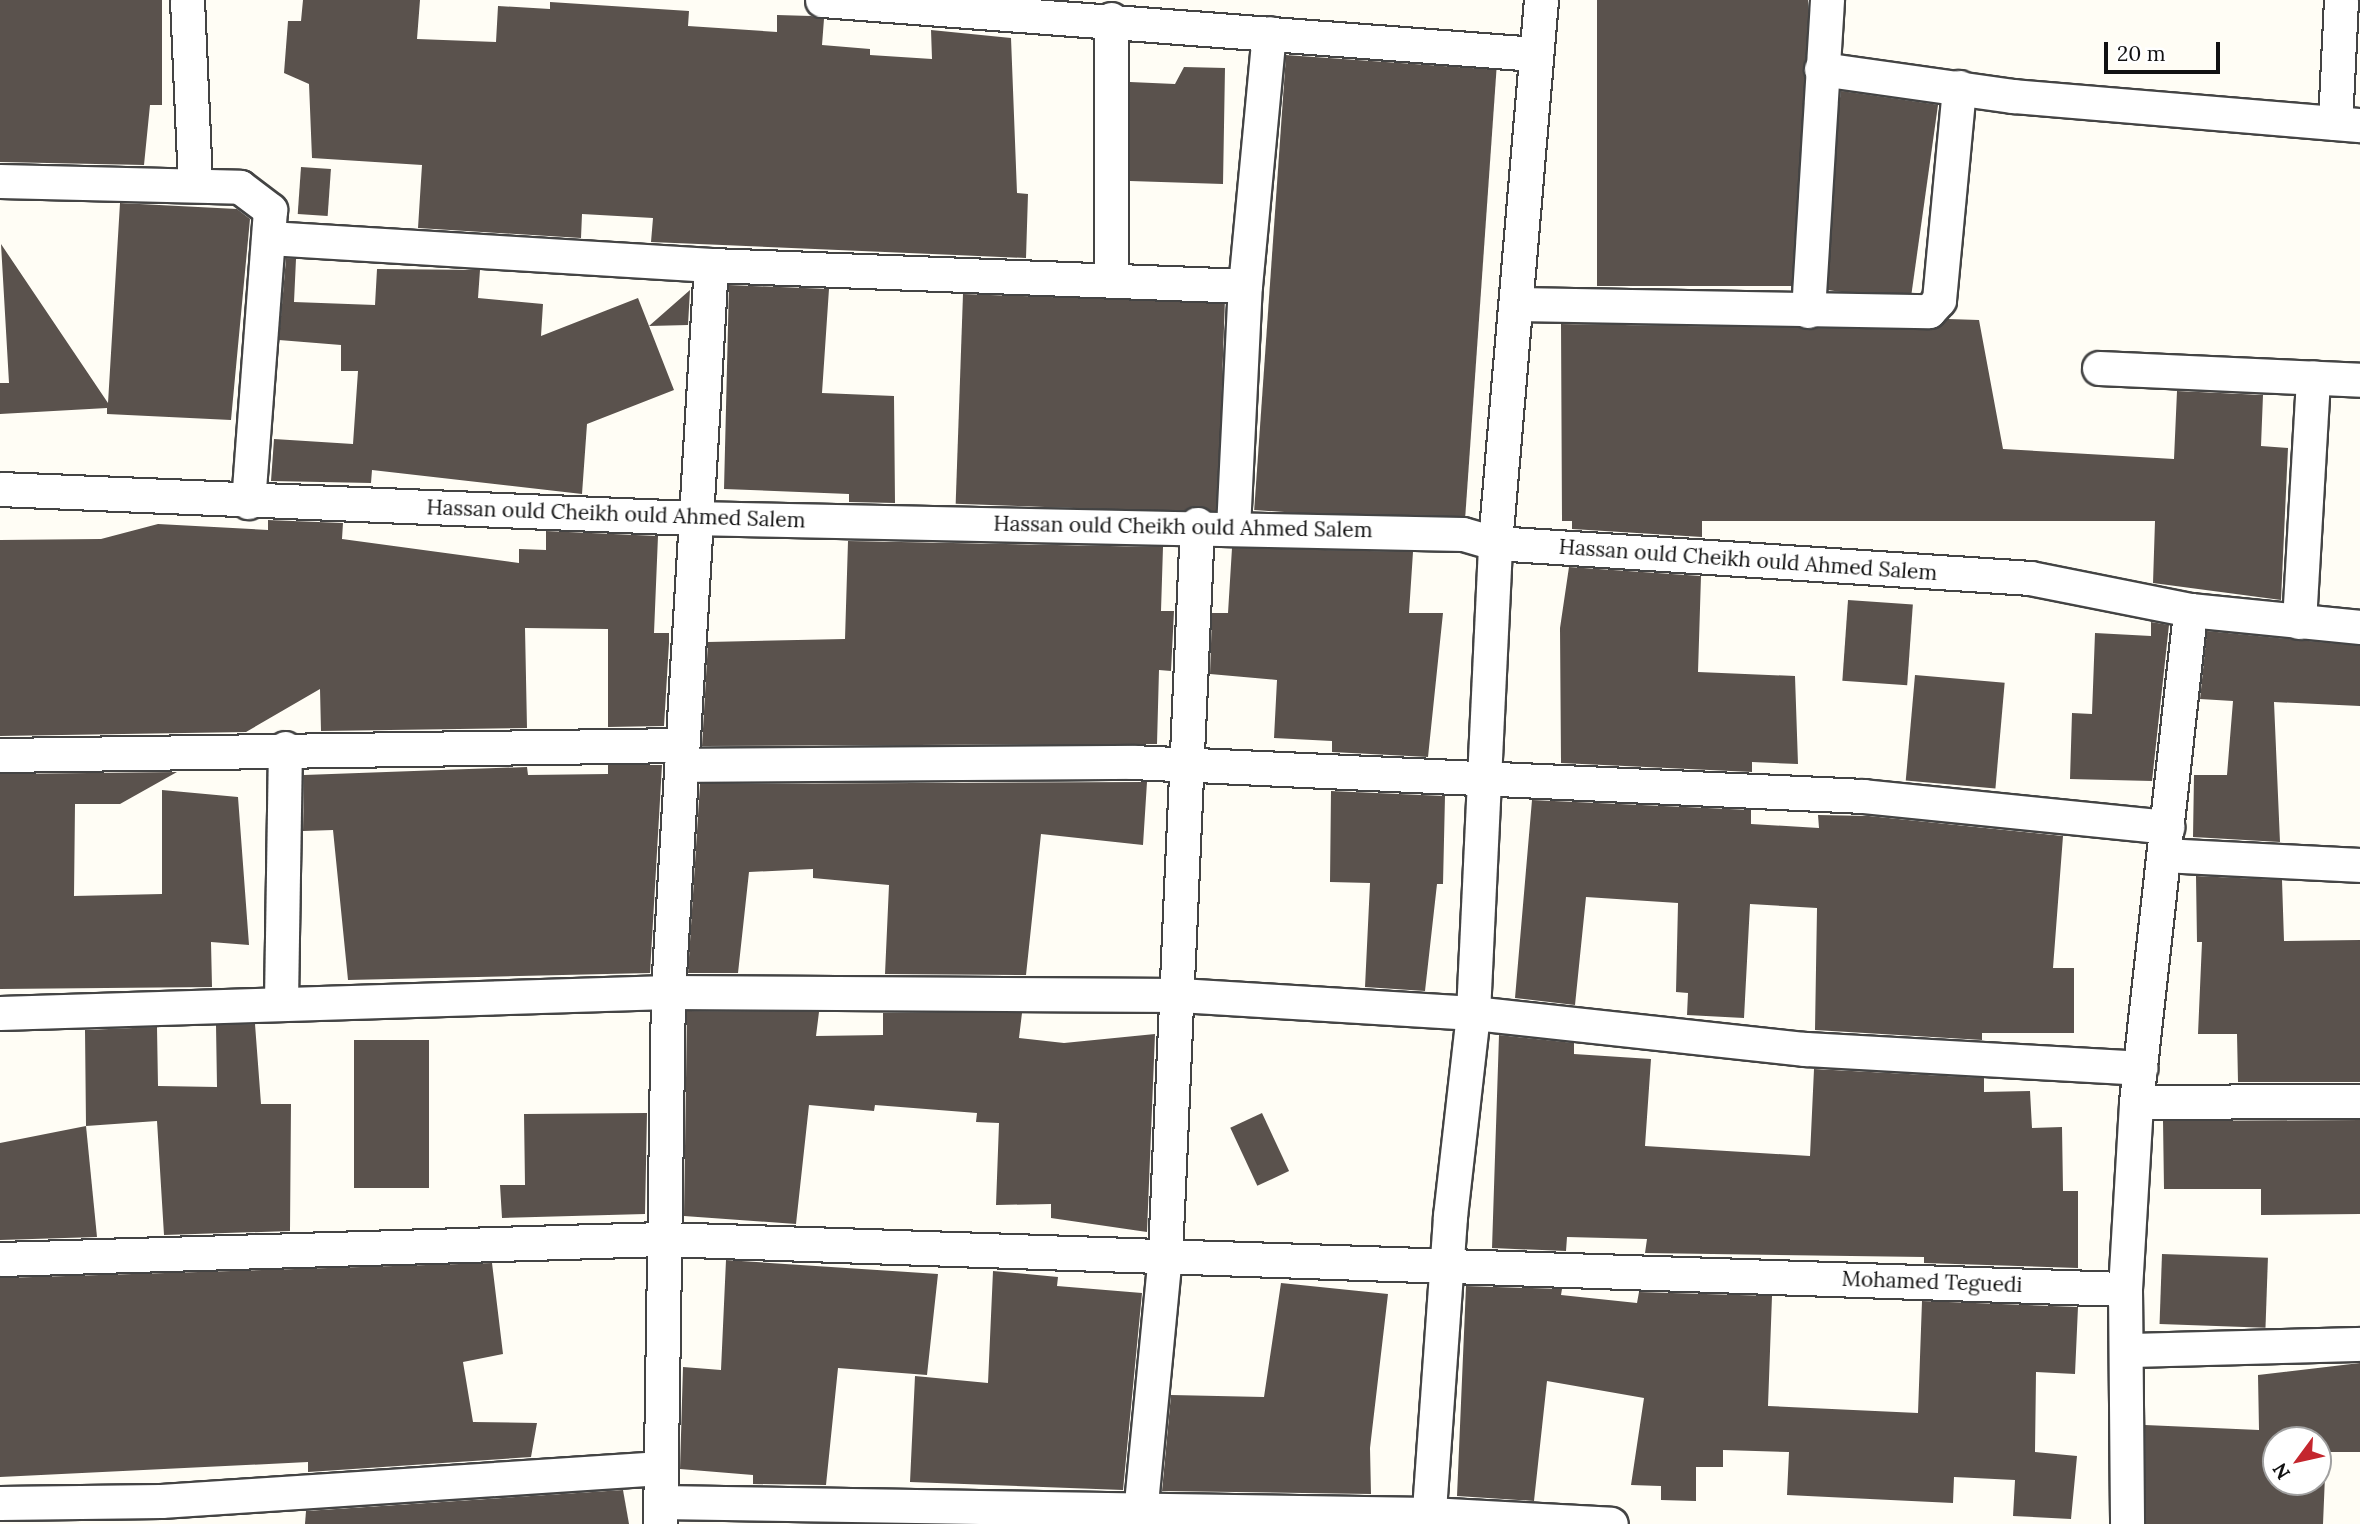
<!DOCTYPE html>
<style>
body{margin:0}
#map{position:relative;width:2360px;height:1524px;overflow:hidden;background:#fffdf5;font-family:Lora,serif}
div>[style]{position:absolute}
.building>*{inset:0;background:#5a524d;transform-origin:0 0}
.roads{filter:drop-shadow(2px 0 #444) drop-shadow(-2px 0 #444) drop-shadow(0 2px #444) drop-shadow(0 -2px #444)}
.minor>*{height:33px;margin:-16.5px;padding:0 16.5px;transform-origin:16.5px;border-radius:16.5px;background:#fff}
span{translate:-50% -50%;white-space:nowrap;text-align:center;line-height:1.15;-webkit-text-stroke:7px #fff;paint-order:stroke}
.street-label{font-size:21px;color:#111}
.north{position:absolute;left:2262px;top:1426px;width:70px;height:70px;box-sizing:border-box;background:#fff;border:2px solid #a0a0a0;border-radius:50%;rotate:237deg;font-size:19px;font-weight:700;line-height:28px;text-align:center;color:#111}
.north::after{content:'';display:block;margin:auto;width:24px;height:32px;background:#c4262e;clip-path:polygon(50% 0,100% 100%,50% 72%,0 100%)}
.scale{position:absolute;left:2104px;top:42px;width:116px;height:32px;box-sizing:border-box;border:4px solid #111;border-top:0;padding-left:9px;font-size:21px;line-height:24px;white-space:nowrap;color:#111;-webkit-text-stroke:5px #fff;paint-order:stroke}
</style>
<div id="map">
<div class="building">
<i style="clip-path:polygon(0 0,162px 0,162px 105px,150px 105px,144px 165px,0 162px)"></i>
<i style="clip-path:polygon(303px 0,420px 0,417px 39px,496px 42px,498px 6px,550px 9px,550px 2px,689px 11px,688px 26px,777px 32px,777px 15px,811px 16px,824px 19px,822px 45px,870px 49px,870px 55px,932px 59px,931px 30px,1011px 38px,1017px 193px,1028px 194px,1026px 258px,651px 242px,653px 218px,582px 214px,581px 238px,418px 228px,422px 165px,312px 158px,309px 84px,284px 73px,288px 21px,301px 21px)"></i>
<i style="left:1597px;top:0;width:211px;height:286px"></i>
<i style="left:1286px;top:55px;width:211px;height:456px;rotate:4deg"></i>
<i style="clip-path:polygon(1184px 67px,1225px 68px,1223px 184px,1130px 181px,1130px 82px,1175px 84px)"></i>
<i style="left:1841px;top:91px;width:98px;height:199px;rotate:8deg"></i>
<i style="left:301px;top:167px;width:30px;height:47px;rotate:4deg"></i>
<i style="clip-path:polygon(120px 203px,237px 209px,250px 219px,231px 420px,107px 414px,107px 408px,0 414px,0 383px,9px 383px,1px 244px,108px 403px)"></i>
<i style="clip-path:polygon(286px 258px,296px 259px,294px 302px,375px 305px,377px 269px,480px 270px,478px 298px,543px 304px,541px 336px,638px 298px,649px 326px,690px 290px,688px 325px,649px 326px,674px 390px,587px 424px,582px 494px,372px 470px,371px 483px,271px 481px,274px 439px,353px 444px,358px 371px,341px 371px,341px 345px,279px 340px)"></i>
<i style="clip-path:polygon(729px 285px,829px 289px,822px 393px,894px 396px,895px 503px,849px 502px,849px 494px,724px 489px)"></i>
<i style="left:963px;top:294px;width:262px;height:210px;rotate:2deg"></i>
<i style="clip-path:polygon(1948px 319px,1979px 320px,2003px 449px,2174px 459px,2177px 391px,2263px 395px,2261px 446px,2288px 448px,2281px 600px,2153px 583px,2155px 521px,1702px 521px,1702px 537px,1572px 529px,1572px 521px,1562px 521px,1561px 324px,1929px 330px)"></i>
<i style="clip-path:polygon(268px 520px,343px 523px,342px 539px,519px 563px,519px 549px,546px 550px,546px 531px,658px 536px,654px 633px,669px 633px,669px 643px,664px 726px,608px 727px,608px 629px,525px 628px,527px 728px,321px 731px,320px 689px,246px 732px,0 736px,0 540px,101px 539px,158px 524px,268px 530px)"></i>
<i style="clip-path:polygon(848px 541px,1163px 547px,1161px 611px,1174px 611px,1171px 671px,1159px 670px,1157px 744px,702px 746px,708px 642px,845px 639px)"></i>
<i style="clip-path:polygon(1232px 548px,1413px 552px,1409px 613px,1443px 613px,1428px 757px,1332px 752px,1332px 741px,1274px 738px,1277px 680px,1210px 674px,1212px 613px,1228px 613px)"></i>
<i style="clip-path:polygon(1569px 567px,1701px 576px,1698px 672px,1795px 676px,1798px 764px,1752px 762px,1752px 772px,1561px 763px,1560px 628px)"></i>
<i style="left:1848px;top:600px;width:65px;height:81px;rotate:4deg"></i>
<i style="clip-path:polygon(2151px 622px,2169px 625px,2152px 781px,2070px 779px,2072px 713px,2092px 714px,2095px 633px,2151px 636px)"></i>
<i style="clip-path:polygon(2207px 631px,2360px 646px,2360px 706px,2274px 702px,2280px 842px,2193px 837px,2194px 775px,2227px 775px,2233px 701px,2200px 699px)"></i>
<i style="left:1915px;top:675px;width:90px;height:106px;rotate:5deg"></i>
<i style="clip-path:polygon(608px 765px,662px 765px,650px 973px,348px 980px,333px 830px,303px 831px,304px 775px,527px 767px,528px 775px,608px 774px)"></i>
<i style="clip-path:polygon(177px 772px,120px 804px,75px 804px,74px 896px,162px 894px,162px 790px,238px 797px,249px 945px,211px 942px,212px 987px,0 989px,0 774px)"></i>
<i style="clip-path:polygon(1147px 782px,1143px 845px,1041px 834px,1026px 975px,885px 974px,889px 885px,813px 878px,813px 869px,749px 872px,738px 973px,688px 973px,700px 784px)"></i>
<i style="clip-path:polygon(1331px 791px,1445px 796px,1443px 884px,1437px 884px,1425px 991px,1365px 987px,1370px 883px,1330px 882px)"></i>
<i style="clip-path:polygon(1532px 800px,1751px 810px,1751px 824px,1819px 828px,1818px 815px,1869px 816px,2063px 836px,2053px 968px,2074px 968px,2074px 1033px,1982px 1033px,1982px 1040px,1815px 1030px,1817px 908px,1750px 904px,1744px 1018px,1687px 1015px,1688px 993px,1676px 992px,1678px 903px,1586px 897px,1575px 1005px,1515px 998px)"></i>
<i style="clip-path:polygon(2196px 876px,2282px 880px,2284px 941px,2360px 940px,2360px 1082px,2238px 1082px,2237px 1034px,2198px 1034px,2202px 942px,2197px 942px)"></i>
<i style="clip-path:polygon(687px 1011px,819px 1012px,816px 1036px,883px 1035px,883px 1013px,1022px 1013px,1019px 1038px,1064px 1043px,1155px 1034px,1147px 1232px,1051px 1218px,1051px 1204px,996px 1205px,999px 1123px,976px 1122px,977px 1113px,875px 1105px,874px 1111px,809px 1105px,796px 1224px,684px 1216px)"></i>
<i style="clip-path:polygon(255px 1024px,261px 1104px,291px 1104px,290px 1231px,164px 1235px,157px 1121px,86px 1126px,85px 1030px,157px 1027px,158px 1086px,217px 1087px,216px 1025px)"></i>
<i style="clip-path:polygon(1499px 1035px,1574px 1043px,1574px 1054px,1651px 1059px,1645px 1146px,1810px 1156px,1814px 1069px,1984px 1078px,1984px 1092px,2030px 1091px,2032px 1128px,2062px 1127px,2063px 1191px,2078px 1191px,2078px 1268px,1924px 1263px,1924px 1257px,1645px 1253px,1647px 1239px,1567px 1237px,1566px 1251px,1492px 1248px)"></i>
<i style="left:429px;top:1040px;width:148px;height:75px;rotate:90deg"></i>
<i style="clip-path:polygon(647px 1113px,645px 1214px,502px 1218px,500px 1185px,525px 1185px,524px 1114px)"></i>
<i style="left:1262px;top:1113px;width:64px;height:35px;rotate:65deg"></i>
<i style="clip-path:polygon(2360px 1120px,2360px 1214px,2261px 1215px,2261px 1189px,2164px 1189px,2163px 1121px)"></i>
<i style="clip-path:polygon(86px 1126px,97px 1237px,0 1240px,0 1143px)"></i>
<i style="left:2162px;top:1254px;width:106px;height:70px;rotate:2deg"></i>
<i style="clip-path:polygon(726px 1260px,938px 1274px,927px 1375px,838px 1368px,826px 1485px,753px 1484px,753px 1475px,680px 1469px,683px 1367px,721px 1370px)"></i>
<i style="clip-path:polygon(492px 1263px,503px 1354px,463px 1362px,473px 1422px,537px 1423px,531px 1457px,308px 1472px,308px 1462px,0 1477px,0 1278px)"></i>
<i style="clip-path:polygon(993px 1271px,1058px 1277px,1057px 1286px,1142px 1293px,1123px 1490px,910px 1482px,915px 1376px,988px 1383px)"></i>
<i style="clip-path:polygon(1281px 1283px,1388px 1294px,1370px 1448px,1371px 1494px,1162px 1491px,1171px 1395px,1264px 1397px)"></i>
<i style="clip-path:polygon(1466px 1286px,1562px 1289px,1561px 1295px,1637px 1303px,1639px 1292px,1772px 1296px,1768px 1406px,1918px 1413px,1922px 1301px,2078px 1307px,2075px 1374px,2036px 1372px,2035px 1452px,2077px 1456px,2071px 1519px,2013px 1516px,2015px 1480px,1954px 1477px,1953px 1503px,1787px 1495px,1789px 1452px,1723px 1450px,1723px 1467px,1696px 1467px,1696px 1501px,1661px 1500px,1661px 1486px,1631px 1485px,1644px 1398px,1547px 1381px,1534px 1501px,1457px 1496px)"></i>
<i style="clip-path:polygon(evenodd,2360px 1363px,2360px 1452px,2326px 1452px,2323px 1524px,2146px 1524px,2145px 1425px,2259px 1430px,2258px 1375px,2360px 1363px,2276px 1440px,2318px 1440px,2318px 1482px,2276px 1482px,2276px 1440px)"></i>
<i style="clip-path:polygon(623px 1490px,629px 1524px,305px 1524px,306px 1511px)"></i>
</div>
<div class="roads">
<div class="minor">
<i style="left:187px;top:0;width:183px;rotate:87.5deg"></i>
<i style="left:822px;top:0;width:716px;rotate:4.33deg"></i>
<i style="left:1821px;top:69px;width:194px;rotate:8deg"></i>
<i style="left:2013px;top:96px;width:348px;rotate:4.8deg"></i>
<i style="left:2335px;top:123px;width:123px;rotate:-87.2deg"></i>
<i style="left:0;top:181px;width:240px;rotate:1.4deg"></i>
<i style="left:240px;top:187px;width:38px;rotate:37deg"></i>
<i style="left:270px;top:210px;width:293px;rotate:94.3deg"></i>
<i style="left:269px;top:238px;width:443px;rotate:3.5deg"></i>
<i style="left:711px;top:265px;width:534px;rotate:2.25deg"></i>
<i style="left:1111px;top:281px;width:262px;rotate:-90deg"></i>
<i style="left:1517px;top:304px;width:412px;rotate:1deg"></i>
<i style="left:1929px;top:311px;width:15px;rotate:-48deg"></i>
<i style="left:1939px;top:300px;width:214px;rotate:-84.6deg"></i>
<i style="left:1808px;top:311px;width:312px;rotate:-86.5deg"></i>
<i style="left:2099px;top:368px;width:261px;rotate:2.6deg"></i>
<i style="left:0;top:489px;width:692px;rotate:2.4deg"></i>
<i style="left:691px;top:518px;width:772px;rotate:1.19deg"></i>
<i style="left:1463px;top:534px;width:33px;rotate:16deg"></i>
<i style="left:1495px;top:543px;width:536px;rotate:3.74deg"></i>
<i style="left:2030px;top:578px;width:163px;rotate:11.3deg"></i>
<i style="left:2190px;top:610px;width:171px;rotate:5.7deg"></i>
<i style="left:1233px;top:528px;width:242px;rotate:-87.2deg"></i>
<i style="left:1245px;top:286px;width:254px;rotate:-84.6deg"></i>
<i style="left:2299px;top:622px;width:245px;rotate:-86.7deg"></i>
<i style="left:0;top:755px;width:682px;rotate:-0.84deg"></i>
<i style="left:681px;top:765px;width:451px;rotate:-0.4deg"></i>
<i style="left:1132px;top:762px;width:732px;rotate:2.66deg"></i>
<i style="left:1863px;top:796px;width:306px;rotate:5.8deg"></i>
<i style="left:2164px;top:855px;width:196px;rotate:2.9deg"></i>
<i style="left:281px;top:1001px;width:253px;rotate:-89.1deg"></i>
<i style="left:0;top:1013px;width:668px;rotate:-1.8deg"></i>
<i style="left:668px;top:992px;width:511px;rotate:0.34deg"></i>
<i style="left:1179px;top:995px;width:295px;rotate:3.5deg"></i>
<i style="left:1473px;top:1013px;width:334px;rotate:6.2deg"></i>
<i style="left:1805px;top:1049px;width:336px;rotate:3.2deg"></i>
<i style="left:2136px;top:1102px;width:224px;rotate:-0.3deg"></i>
<i style="left:0;top:1259px;width:662px;rotate:-1.73deg"></i>
<i style="left:662px;top:1239px;width:1464px;rotate:1.96deg"></i>
<i style="left:2125px;top:1289px;width:235px;rotate:89.5deg"></i>
<i style="left:2125px;top:1289px;width:187px;rotate:-86.6deg"></i>
<i style="left:2136px;top:1102px;width:495px;rotate:-83.7deg"></i>
<i style="left:2129px;top:1350px;width:231px;rotate:-1.5deg"></i>
<i style="left:660px;top:1502px;width:769px;rotate:0.89deg"></i>
<i style="left:1429px;top:1514px;width:182px;rotate:3.1deg"></i>
<i style="left:0;top:1503px;width:161px;rotate:-0.7deg"></i>
<i style="left:161px;top:1501px;width:501px;rotate:-3.78deg"></i>
<i style="left:660px;top:1524px;width:532px;rotate:-89.14deg"></i>
<i style="left:668px;top:992px;width:728px;rotate:-86.62deg"></i>
<i style="left:1139px;top:1524px;width:270px;rotate:-84.5deg"></i>
<i style="left:1165px;top:1255px;width:732px;rotate:-87.49deg"></i>
<i style="left:1428px;top:1524px;width:309px;rotate:-85.9deg"></i>
<i style="left:1450px;top:1216px;width:204px;rotate:-83.5deg"></i>
<i style="left:1473px;top:1013px;width:471px;rotate:-87.3deg"></i>
<i style="left:1495px;top:543px;width:545px;rotate:-85.16deg"></i>
</div>
</div>
<div class="street-label">
<span style="left:616px;top:514px;rotate:2deg">Hassan ould Cheikh ould Ahmed Salem</span>
<span style="left:1183px;top:527px;rotate:1deg">Hassan ould Cheikh ould Ahmed Salem</span>
<span style="left:1748px;top:560px;rotate:4deg">Hassan ould Cheikh ould Ahmed Salem</span>
<span style="left:1932px;top:1282px;rotate:2deg">Mohamed Teguedi</span>
</div>
<div class="north">N</div>
<div class="scale">20 m</div>
</div>
